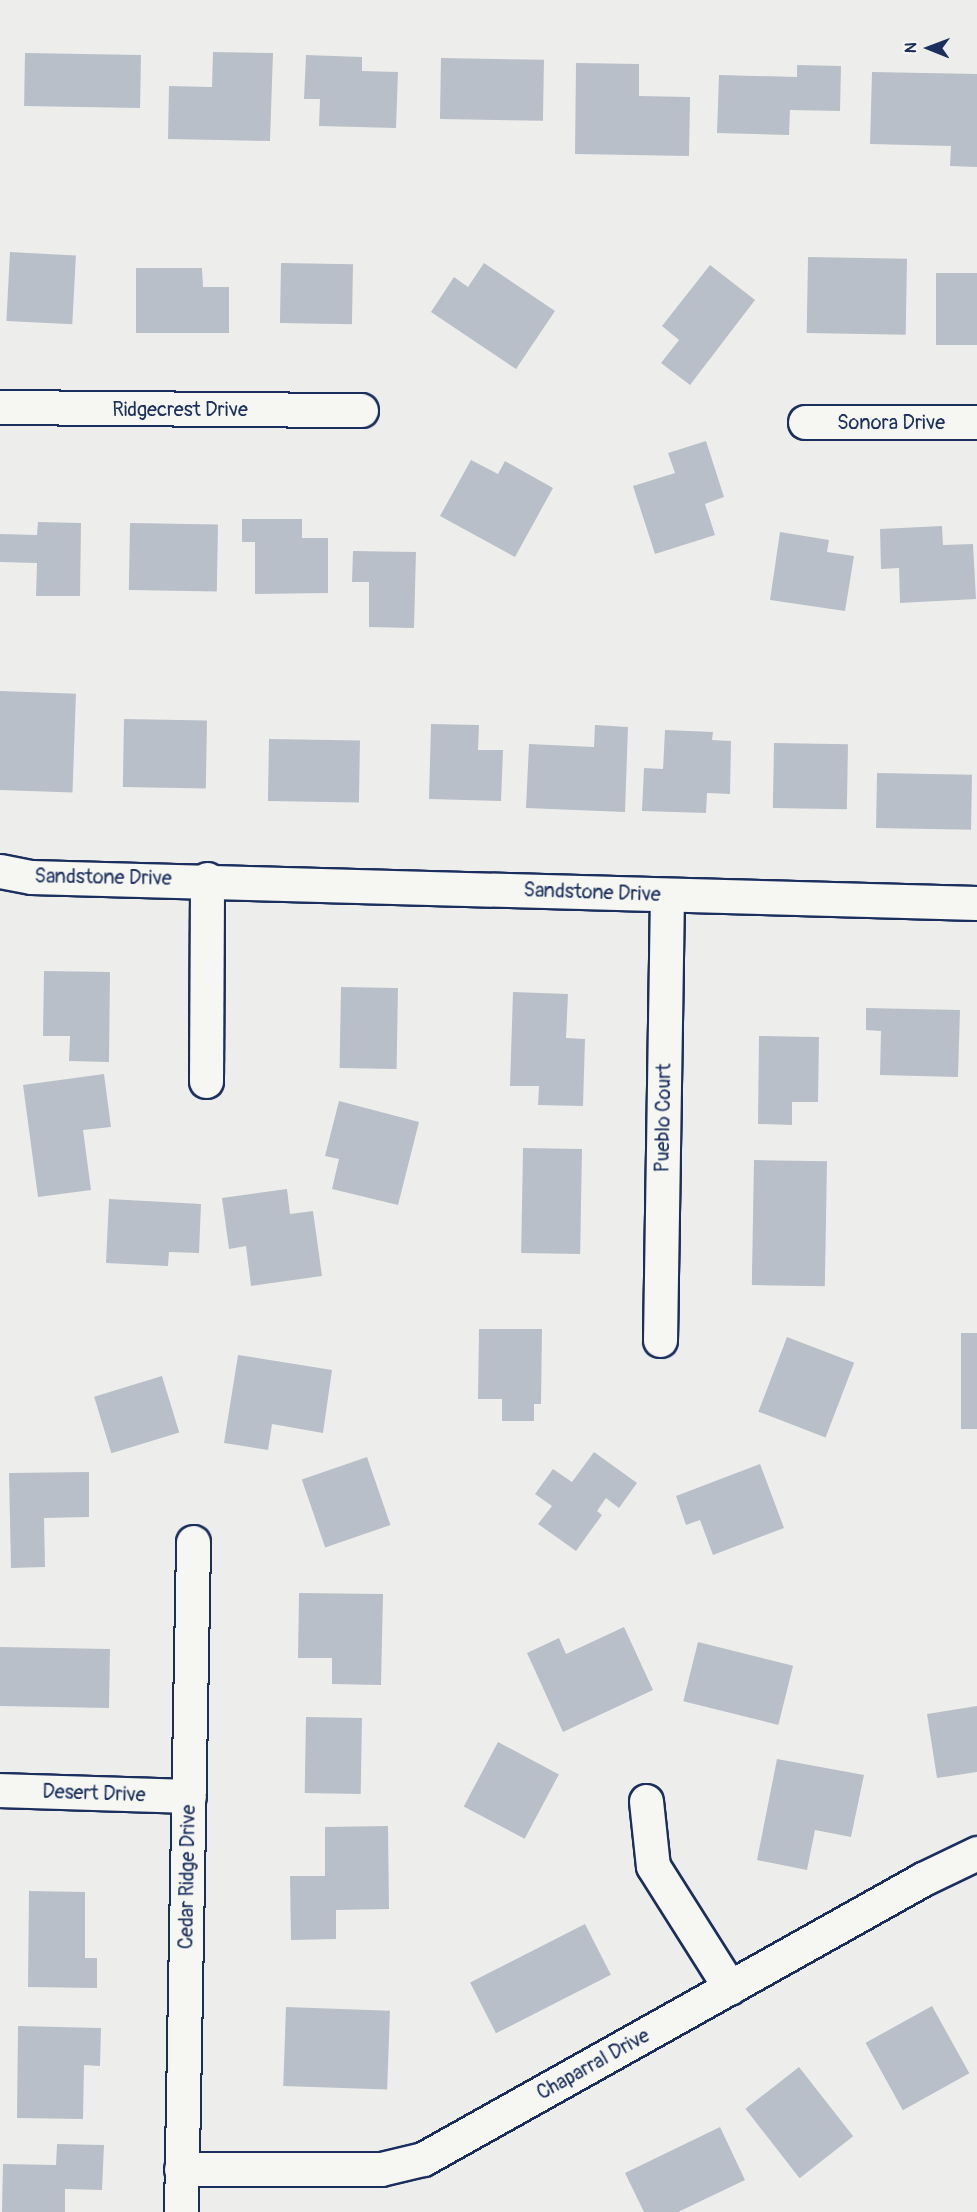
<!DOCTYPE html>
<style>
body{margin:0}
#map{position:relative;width:977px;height:2212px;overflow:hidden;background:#edeeec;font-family:Pangolin,sans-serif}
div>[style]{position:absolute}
.building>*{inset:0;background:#b9bfc8;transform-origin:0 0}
.roads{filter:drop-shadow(2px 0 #1b2f5e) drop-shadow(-2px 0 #1b2f5e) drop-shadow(0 2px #1b2f5e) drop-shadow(0 -2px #1b2f5e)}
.street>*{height:33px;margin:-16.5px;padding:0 16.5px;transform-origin:16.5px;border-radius:16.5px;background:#f6f6f2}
span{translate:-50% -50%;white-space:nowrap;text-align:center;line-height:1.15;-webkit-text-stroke:4.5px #f6f6f2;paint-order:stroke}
.street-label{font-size:20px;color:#1b2f5e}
.north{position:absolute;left:899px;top:18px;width:60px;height:60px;-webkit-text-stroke:4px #f6f6f2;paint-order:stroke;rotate:271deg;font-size:16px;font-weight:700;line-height:24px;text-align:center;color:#1b2f5e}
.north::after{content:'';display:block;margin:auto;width:21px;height:27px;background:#1b2f5e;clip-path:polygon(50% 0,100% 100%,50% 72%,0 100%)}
</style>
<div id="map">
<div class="building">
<i style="clip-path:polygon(213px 52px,273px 53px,270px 141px,168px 139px,169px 86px,212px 87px)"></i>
<i style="left:25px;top:53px;width:116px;height:53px;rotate:1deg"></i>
<i style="clip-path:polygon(306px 55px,362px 57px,362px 71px,398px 72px,396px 128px,319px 126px,320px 99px,304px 99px)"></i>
<i style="left:441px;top:58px;width:103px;height:61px;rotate:1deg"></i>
<i style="clip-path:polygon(576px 63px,639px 64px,639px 96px,690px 97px,689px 156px,575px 154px)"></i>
<i style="clip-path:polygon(797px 65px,841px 66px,840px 111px,790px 110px,789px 135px,717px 133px,719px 75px,797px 77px)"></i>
<i style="clip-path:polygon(872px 72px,977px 74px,977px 167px,950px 166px,951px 146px,870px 144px)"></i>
<i style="left:10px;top:252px;width:66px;height:69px;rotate:3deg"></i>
<i style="left:808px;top:257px;width:99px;height:76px;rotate:1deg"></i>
<i style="left:281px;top:263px;width:72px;height:60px;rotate:1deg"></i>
<i style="clip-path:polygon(484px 263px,555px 311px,516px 369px,431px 312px,454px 277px,468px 287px)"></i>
<i style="clip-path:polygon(710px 265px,755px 300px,690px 385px,661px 363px,679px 340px,662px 326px)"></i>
<i style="clip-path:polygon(136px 268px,202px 268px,203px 287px,229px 287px,229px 333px,136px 333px)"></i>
<i style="left:936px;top:273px;width:41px;height:72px"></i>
<i style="clip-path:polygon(706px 441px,724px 497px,705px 504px,715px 535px,655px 554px,633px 486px,675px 473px,668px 453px)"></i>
<i style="clip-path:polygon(471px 460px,498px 474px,505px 461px,553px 488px,515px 557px,440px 516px)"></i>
<i style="clip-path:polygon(242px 519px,302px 519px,302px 538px,328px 538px,328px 593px,255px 594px,255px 542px,242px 542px)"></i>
<i style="clip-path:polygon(38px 522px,81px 523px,80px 596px,36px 596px,37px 563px,0 562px,0 534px,37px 535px)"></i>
<i style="left:130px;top:523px;width:88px;height:67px;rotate:1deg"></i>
<i style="clip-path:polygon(942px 526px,943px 545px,973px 544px,976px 599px,900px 603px,899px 568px,881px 569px,880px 529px)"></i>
<i style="clip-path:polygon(780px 532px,829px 540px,827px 552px,854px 556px,845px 611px,770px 600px)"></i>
<i style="clip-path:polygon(353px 551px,416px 552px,414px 628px,369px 627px,369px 582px,352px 582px)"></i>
<i style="left:0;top:691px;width:76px;height:99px;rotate:2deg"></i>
<i style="left:124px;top:719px;width:83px;height:68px;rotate:1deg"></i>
<i style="clip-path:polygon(431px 724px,479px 725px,478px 750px,503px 750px,501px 801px,429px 799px)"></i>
<i style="clip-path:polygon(595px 725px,628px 727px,625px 812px,526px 808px,529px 744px,594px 747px)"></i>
<i style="clip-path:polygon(665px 730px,713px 732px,712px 740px,731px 741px,730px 794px,707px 793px,706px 813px,642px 811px,644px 768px,663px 769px)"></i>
<i style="left:269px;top:739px;width:91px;height:62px;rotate:1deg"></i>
<i style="left:774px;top:743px;width:74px;height:65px;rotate:1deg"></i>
<i style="left:877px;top:773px;width:95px;height:55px;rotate:1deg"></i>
<i style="clip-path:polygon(44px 971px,110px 972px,109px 1062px,69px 1061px,70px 1036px,43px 1036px)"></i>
<i style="left:341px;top:987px;width:57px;height:81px;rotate:1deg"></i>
<i style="clip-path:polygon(513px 992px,568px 994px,566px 1038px,585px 1039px,583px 1106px,538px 1105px,539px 1086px,510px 1086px)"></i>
<i style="clip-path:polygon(866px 1008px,960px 1010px,958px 1077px,880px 1075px,881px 1031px,866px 1030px)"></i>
<i style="clip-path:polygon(759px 1036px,819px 1037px,818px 1102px,792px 1102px,792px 1125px,758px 1124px)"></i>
<i style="clip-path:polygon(104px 1074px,111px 1127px,83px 1130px,91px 1190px,38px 1197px,23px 1085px)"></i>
<i style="clip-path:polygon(339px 1101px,419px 1122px,398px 1205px,332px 1189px,339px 1159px,325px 1156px)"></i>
<i style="left:523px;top:1148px;width:59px;height:105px;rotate:1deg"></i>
<i style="left:754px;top:1160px;width:73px;height:125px;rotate:1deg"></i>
<i style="clip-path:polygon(287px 1189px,290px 1214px,313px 1211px,322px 1276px,251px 1286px,246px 1246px,229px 1249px,222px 1198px)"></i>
<i style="clip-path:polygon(109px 1199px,201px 1204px,199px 1253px,169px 1252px,168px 1266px,106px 1263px)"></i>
<i style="clip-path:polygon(479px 1329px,542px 1329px,541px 1404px,534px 1404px,534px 1421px,502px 1421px,502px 1399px,478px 1399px)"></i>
<i style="left:961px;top:1333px;width:16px;height:96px"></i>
<i style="left:787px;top:1337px;width:72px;height:80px;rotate:21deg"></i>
<i style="clip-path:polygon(238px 1355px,332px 1370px,323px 1433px,272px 1424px,268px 1450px,224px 1443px)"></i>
<i style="left:162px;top:1376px;width:59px;height:71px;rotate:73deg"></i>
<i style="clip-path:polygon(594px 1452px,637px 1483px,619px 1508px,606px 1498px,597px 1511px,602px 1515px,576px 1551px,538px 1524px,552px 1506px,535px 1494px,553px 1469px,572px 1482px)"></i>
<i style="left:367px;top:1457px;width:72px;height:69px;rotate:71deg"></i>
<i style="clip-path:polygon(760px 1464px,784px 1528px,713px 1555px,700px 1520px,686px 1525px,676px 1496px)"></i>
<i style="clip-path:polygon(89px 1472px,89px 1517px,44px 1518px,45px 1567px,11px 1568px,9px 1473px)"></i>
<i style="clip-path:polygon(299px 1593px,383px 1594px,381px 1685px,332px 1684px,332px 1658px,298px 1658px)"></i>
<i style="clip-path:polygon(624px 1627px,653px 1690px,563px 1732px,527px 1653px,559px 1638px,566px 1654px)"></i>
<i style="left:698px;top:1642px;width:98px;height:61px;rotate:14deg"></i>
<i style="left:0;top:1647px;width:110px;height:59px;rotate:1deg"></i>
<i style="clip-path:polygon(977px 1706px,977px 1772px,937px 1778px,927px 1714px)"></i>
<i style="left:306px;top:1717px;width:56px;height:76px;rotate:1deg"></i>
<i style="left:498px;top:1742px;width:69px;height:73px;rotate:28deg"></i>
<i style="clip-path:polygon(777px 1759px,864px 1775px,851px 1837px,815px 1830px,807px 1870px,757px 1860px)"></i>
<i style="clip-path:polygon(388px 1826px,389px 1909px,336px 1910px,336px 1939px,291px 1940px,290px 1876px,325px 1876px,325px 1827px)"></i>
<i style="clip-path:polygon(29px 1891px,85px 1892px,85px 1958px,97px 1958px,97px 1988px,28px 1987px)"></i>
<i style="left:585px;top:1924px;width:57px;height:129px;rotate:63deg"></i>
<i style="left:932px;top:2006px;width:77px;height:76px;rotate:61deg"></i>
<i style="left:286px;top:2007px;width:104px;height:79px;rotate:2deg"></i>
<i style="clip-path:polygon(18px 2026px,101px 2028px,100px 2066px,84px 2065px,83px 2119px,17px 2118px)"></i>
<i style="left:799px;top:2067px;width:88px;height:68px;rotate:52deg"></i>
<i style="clip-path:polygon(720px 2127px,745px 2180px,678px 2212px,644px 2212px,625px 2173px)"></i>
<i style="clip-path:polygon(57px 2144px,104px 2145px,102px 2190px,65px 2189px,65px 2212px,2px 2212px,3px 2164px,56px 2165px)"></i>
</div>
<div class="roads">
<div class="street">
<i style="left:0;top:407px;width:361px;rotate:0.5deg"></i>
<i style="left:805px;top:422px;width:172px"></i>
<i style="left:0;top:871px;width:32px;rotate:11deg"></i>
<i style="left:31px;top:877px;width:946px;rotate:1.57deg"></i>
<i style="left:206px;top:1081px;width:202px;rotate:-89.7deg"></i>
<i style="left:660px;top:1340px;width:445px;rotate:-89.1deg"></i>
<i style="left:0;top:1790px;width:189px;rotate:1.8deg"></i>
<i style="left:646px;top:1801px;width:65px;rotate:83.9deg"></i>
<i style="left:653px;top:1866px;width:144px;rotate:57.7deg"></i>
<i style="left:181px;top:2169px;width:200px"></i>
<i style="left:381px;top:2169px;width:43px;rotate:-13.4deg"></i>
<i style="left:423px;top:2159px;width:573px;rotate:-29.25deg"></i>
<i style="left:923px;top:1879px;width:60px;rotate:-25.7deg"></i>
<i style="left:181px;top:2212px;width:670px;rotate:-88.97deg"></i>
</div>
</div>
<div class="street-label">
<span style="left:180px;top:409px">Ridgecrest Drive</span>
<span style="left:891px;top:422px">Sonora Drive</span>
<span style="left:103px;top:877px;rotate:1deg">Sandstone Drive</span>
<span style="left:592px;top:892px;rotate:2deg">Sandstone Drive</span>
<span style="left:663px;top:1118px;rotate:-89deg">Pueblo Court</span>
<span style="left:94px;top:1793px;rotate:2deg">Desert Drive</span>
<span style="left:187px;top:1877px;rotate:-89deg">Cedar Ridge Drive</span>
<span style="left:593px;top:2064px;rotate:-29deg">Chaparral Drive</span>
</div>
<div class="north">N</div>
</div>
